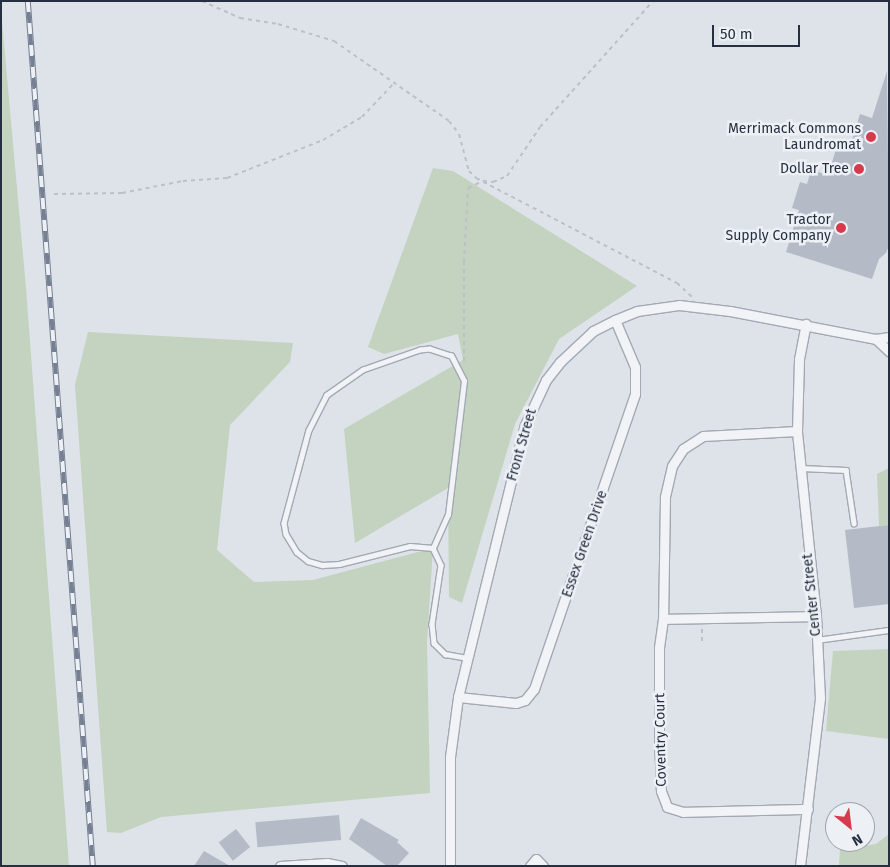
<!DOCTYPE html>
<style>
body{margin:0}
#map{position:relative;width:890px;height:867px;overflow:hidden;background:#dee2e9;font-family:"Fira Sans",sans-serif}
div>[style]{position:absolute}
.green>*{inset:0;background:#c3d3bf}
.building>*{inset:0;background:#b5bbc6;transform-origin:0 0}
.path>*{height:2px;margin-top:-1px;transform-origin:0;background:repeating-linear-gradient(90deg,#bcc0c7 0 4px,transparent 0 8px)}
.roads{filter:drop-shadow(1px 0 #a3a9b3) drop-shadow(-1px 0 #a3a9b3) drop-shadow(0 1px #a3a9b3) drop-shadow(0 -1px #a3a9b3)}
.service>*{height:4.5px;margin:-2.25px;padding:0 2.25px;transform-origin:2.25px;border-radius:2.25px;background:#f1f3f7}
.minor>*{height:9px;margin:-4.5px;padding:0 4.5px;transform-origin:4.5px;border-radius:4.5px;background:#f1f3f7}
.rail>*{height:5.5px;margin-top:-2.75px;transform-origin:0;background:repeating-linear-gradient(90deg,#edf1f6 0 11px,#768093 0 22px);box-sizing:border-box;border-block:1px solid #768093}
.dots>*{width:14px;height:14px;translate:-50% -50%;box-sizing:border-box;border:2px solid #edf1f6;border-radius:50%}
span{translate:-50% -50%;white-space:nowrap;text-align:center;line-height:1.15;-webkit-text-stroke:5px #edf1f6;paint-order:stroke}
.poi-label{font-size:14px;color:#262f40}
.right{translate:-100% -50%;text-align:right}
.street-label{font-size:14px;color:#262f40}
.frame{position:absolute;inset:0;border:2px solid #262f40;pointer-events:none}
.north{position:absolute;left:825px;top:802px;width:50px;height:50px;box-sizing:border-box;background:#edf1f6;border:1px solid #9da3ad;border-radius:50%;rotate:151deg;font-size:14px;font-weight:700;line-height:20px;text-align:center;color:#262f40}
.north::after{content:'';display:block;margin:auto;width:18px;height:22px;background:#d63a4d;clip-path:polygon(50% 0,100% 100%,50% 72%,0 100%)}
.scale{position:absolute;left:712px;top:25px;width:88px;height:22px;box-sizing:border-box;border:2px solid #262f40;border-top:0;padding-left:6px;font-size:15px;line-height:18px;white-space:nowrap;color:#262f40;-webkit-text-stroke:4px #edf1f6;paint-order:stroke}
</style>
<div id="map">
<div class="green">
<i style="clip-path:polygon(1px 10px,26px 288px,69px 866px,1px 866px)"></i>
<i style="clip-path:polygon(433px 168px,453px 171px,637px 286px,559px 339px,515px 424px,462px 603px,449px 597px,448px 488px,355px 543px,344px 429px,463px 360px,458px 334px,384px 354px,368px 347px)"></i>
<i style="clip-path:polygon(88px 332px,293px 343px,290px 362px,230px 425px,217px 550px,254px 582px,313px 580px,433px 548px,427px 642px,430px 793px,161px 817px,121px 833px,107px 832px,75px 385px)"></i>
<i style="clip-path:polygon(889px 468px,889px 525px,879px 526px,877px 474px)"></i>
<i style="clip-path:polygon(889px 649px,889px 739px,826px 731px,833px 651px)"></i>
<i style="clip-path:polygon(889px 834px,889px 866px,839px 866px,840px 850px,876px 844px)"></i>
</div>
<div class="building">
<i style="clip-path:polygon(887px 71px,889px 246px,886px 253px,879px 259px,872px 279px,786px 252px,799px 210px,792px 208px,800px 182px,807px 184px,811px 170px,828px 175px,837px 146px,849px 150px,860px 114px,872px 118px)"></i>
<i style="clip-path:polygon(889px 525px,889px 604px,854px 608px,845px 530px)"></i>
<i style="left:339px;top:815px;width:25px;height:84px;rotate:85deg"></i>
<i style="clip-path:polygon(361px 818px,399px 840px,397px 842px,409px 853px,397px 866px,387px 866px,349px 839px)"></i>
<i style="left:236px;top:829px;width:23px;height:22px;rotate:52deg"></i>
<i style="clip-path:polygon(204px 851px,230px 866px,194px 866px)"></i>
</div>
<div class="path">
<i style="left:202px;top:1px;width:42px;rotate:24.1deg"></i>
<i style="left:240px;top:18px;width:38px;rotate:9deg"></i>
<i style="left:278px;top:24px;width:59px;rotate:16.9deg"></i>
<i style="left:334px;top:41px;width:140px;rotate:34.8deg"></i>
<i style="left:449px;top:121px;width:16px;rotate:52deg"></i>
<i style="left:459px;top:134px;width:38px;rotate:75deg"></i>
<i style="left:469px;top:171px;width:10px;rotate:45deg"></i>
<i style="left:476px;top:178px;width:227px;rotate:27.6deg"></i>
<i style="left:677px;top:283px;width:21px;rotate:43deg"></i>
<i style="left:54px;top:194px;width:68px;rotate:-0.8deg"></i>
<i style="left:122px;top:193px;width:62px;rotate:-11.1deg"></i>
<i style="left:183px;top:181px;width:44px;rotate:-3.9deg"></i>
<i style="left:227px;top:178px;width:103px;rotate:-21.6deg"></i>
<i style="left:323px;top:140px;width:45px;rotate:-30.5deg"></i>
<i style="left:362px;top:117px;width:48px;rotate:-46.7deg"></i>
<i style="left:464px;top:361px;width:99px;rotate:-90deg"></i>
<i style="left:464px;top:262px;width:74px;rotate:-86.9deg"></i>
<i style="left:468px;top:188px;width:17px;rotate:-25deg"></i>
<i style="left:483px;top:181px;width:10px;rotate:6deg"></i>
<i style="left:493px;top:182px;width:15px;rotate:-23deg"></i>
<i style="left:507px;top:176px;width:59px;rotate:-56deg"></i>
<i style="left:540px;top:127px;width:169px;rotate:-48.1deg"></i>
<i style="left:702px;top:641px;width:13px;rotate:-90deg"></i>
</div>
<div class="roads">
<div class="service">
<i style="left:801px;top:468px;width:45px;rotate:2.5deg"></i>
<i style="left:846px;top:470px;width:54px;rotate:81.4deg"></i>
<i style="left:433px;top:548px;width:36px;rotate:-66deg"></i>
<i style="left:448px;top:515px;width:135px;rotate:-83.2deg"></i>
<i style="left:464px;top:381px;width:28px;rotate:-117deg"></i>
<i style="left:451px;top:356px;width:22px;rotate:-162deg"></i>
<i style="left:430px;top:349px;width:10px;rotate:174deg"></i>
<i style="left:420px;top:350px;width:60px;rotate:160.7deg"></i>
<i style="left:363px;top:370px;width:44px;rotate:145.2deg"></i>
<i style="left:327px;top:395px;width:39px;rotate:117deg"></i>
<i style="left:309px;top:430px;width:96px;rotate:105deg"></i>
<i style="left:284px;top:523px;width:11px;rotate:80deg"></i>
<i style="left:286px;top:534px;width:21px;rotate:59deg"></i>
<i style="left:297px;top:552px;width:14px;rotate:39deg"></i>
<i style="left:308px;top:561px;width:15px;rotate:16deg"></i>
<i style="left:322px;top:565px;width:17px;rotate:-3deg"></i>
<i style="left:339px;top:564px;width:73px;rotate:-14.2deg"></i>
<i style="left:410px;top:546px;width:23px;rotate:5deg"></i>
<i style="left:433px;top:548px;width:19px;rotate:65deg"></i>
<i style="left:441px;top:565px;width:60px;rotate:98.7deg"></i>
<i style="left:432px;top:624px;width:19px;rotate:84deg"></i>
<i style="left:434px;top:643px;width:16px;rotate:45deg"></i>
<i style="left:445px;top:654px;width:22px;rotate:10deg"></i>
<i style="left:817px;top:640px;width:73px;rotate:-7.9deg"></i>
</div>
<div class="minor">
<i style="left:876px;top:339px;width:18px;rotate:43deg"></i>
<i style="left:797px;top:431px;width:94px;rotate:177deg"></i>
<i style="left:703px;top:436px;width:24px;rotate:147deg"></i>
<i style="left:683px;top:449px;width:20px;rotate:123deg"></i>
<i style="left:672px;top:466px;width:32px;rotate:103deg"></i>
<i style="left:665px;top:497px;width:122px;rotate:90.9deg"></i>
<i style="left:663px;top:619px;width:29px;rotate:98deg"></i>
<i style="left:659px;top:648px;width:87px;rotate:90deg"></i>
<i style="left:659px;top:735px;width:56px;rotate:88deg"></i>
<i style="left:661px;top:791px;width:17px;rotate:69deg"></i>
<i style="left:667px;top:807px;width:17px;rotate:17deg"></i>
<i style="left:683px;top:812px;width:125px;rotate:-1.4deg"></i>
<i style="left:663px;top:619px;width:153px;rotate:-1.1deg"></i>
<i style="left:458px;top:697px;width:58px;rotate:5.9deg"></i>
<i style="left:516px;top:703px;width:9px;rotate:-18deg"></i>
<i style="left:525px;top:700px;width:14px;rotate:-51deg"></i>
<i style="left:534px;top:689px;width:312px;rotate:-71.1deg"></i>
<i style="left:635px;top:394px;width:27px;rotate:-90deg"></i>
<i style="left:635px;top:367px;width:51px;rotate:-113.1deg"></i>
<i style="left:280px;top:866px;width:47px;rotate:-3.7deg"></i>
<i style="left:327px;top:863px;width:15px;rotate:11deg"></i>
<i style="left:450px;top:866px;width:109px;rotate:-90deg"></i>
<i style="left:450px;top:757px;width:61px;rotate:-82.4deg"></i>
<i style="left:458px;top:697px;width:280px;rotate:-76.2deg"></i>
<i style="left:525px;top:425px;width:50px;rotate:-65deg"></i>
<i style="left:546px;top:380px;width:23px;rotate:-52deg"></i>
<i style="left:560px;top:362px;width:45px;rotate:-43.2deg"></i>
<i style="left:593px;top:331px;width:25px;rotate:-27deg"></i>
<i style="left:615px;top:320px;width:24px;rotate:-22deg"></i>
<i style="left:637px;top:311px;width:42px;rotate:-8.1deg"></i>
<i style="left:679px;top:305px;width:51px;rotate:6.7deg"></i>
<i style="left:730px;top:311px;width:149px;rotate:10.9deg"></i>
<i style="left:876px;top:339px;width:13px;rotate:-9deg"></i>
<i style="left:530px;top:866px;width:9px;rotate:-49deg"></i>
<i style="left:536px;top:859px;width:10px;rotate:45deg"></i>
<i style="left:800px;top:866px;width:169px;rotate:-83.2deg"></i>
<i style="left:820px;top:698px;width:82px;rotate:-92.8deg"></i>
<i style="left:816px;top:616px;width:186px;rotate:-95.9deg"></i>
<i style="left:797px;top:431px;width:72px;rotate:-88.4deg"></i>
<i style="left:799px;top:359px;width:36px;rotate:-79deg"></i>
</div>
</div>
<div class="rail">
<i style="left:28px;top:1px;width:867px;rotate:85.7deg"></i>
</div>
<div class="dots">
<i style="left:871px;top:137px;background:#d63a4d"></i>
<i style="left:859px;top:169px;background:#d63a4d"></i>
<i style="left:841px;top:228px;background:#d63a4d"></i>
</div>
<div class="poi-label">
<span class="right" style="left:861px;top:137px">Merrimack Commons<br>Laundromat</span>
<span class="right" style="left:849px;top:169px">Dollar Tree</span>
<span class="right" style="left:831px;top:228px">Tractor<br>Supply Company</span>
</div>
<div class="street-label">
<span style="left:522px;top:445px;rotate:-74deg">Front Street</span>
<span style="left:585px;top:544px;rotate:-71deg">Essex Green Drive</span>
<span style="left:812px;top:595px;rotate:-96deg">Center Street</span>
<span style="left:661px;top:740px;rotate:-91deg">Coventry Court</span>
</div>
<div class="frame"></div>
<div class="north">N</div>
<div class="scale">50 m</div>
</div>
